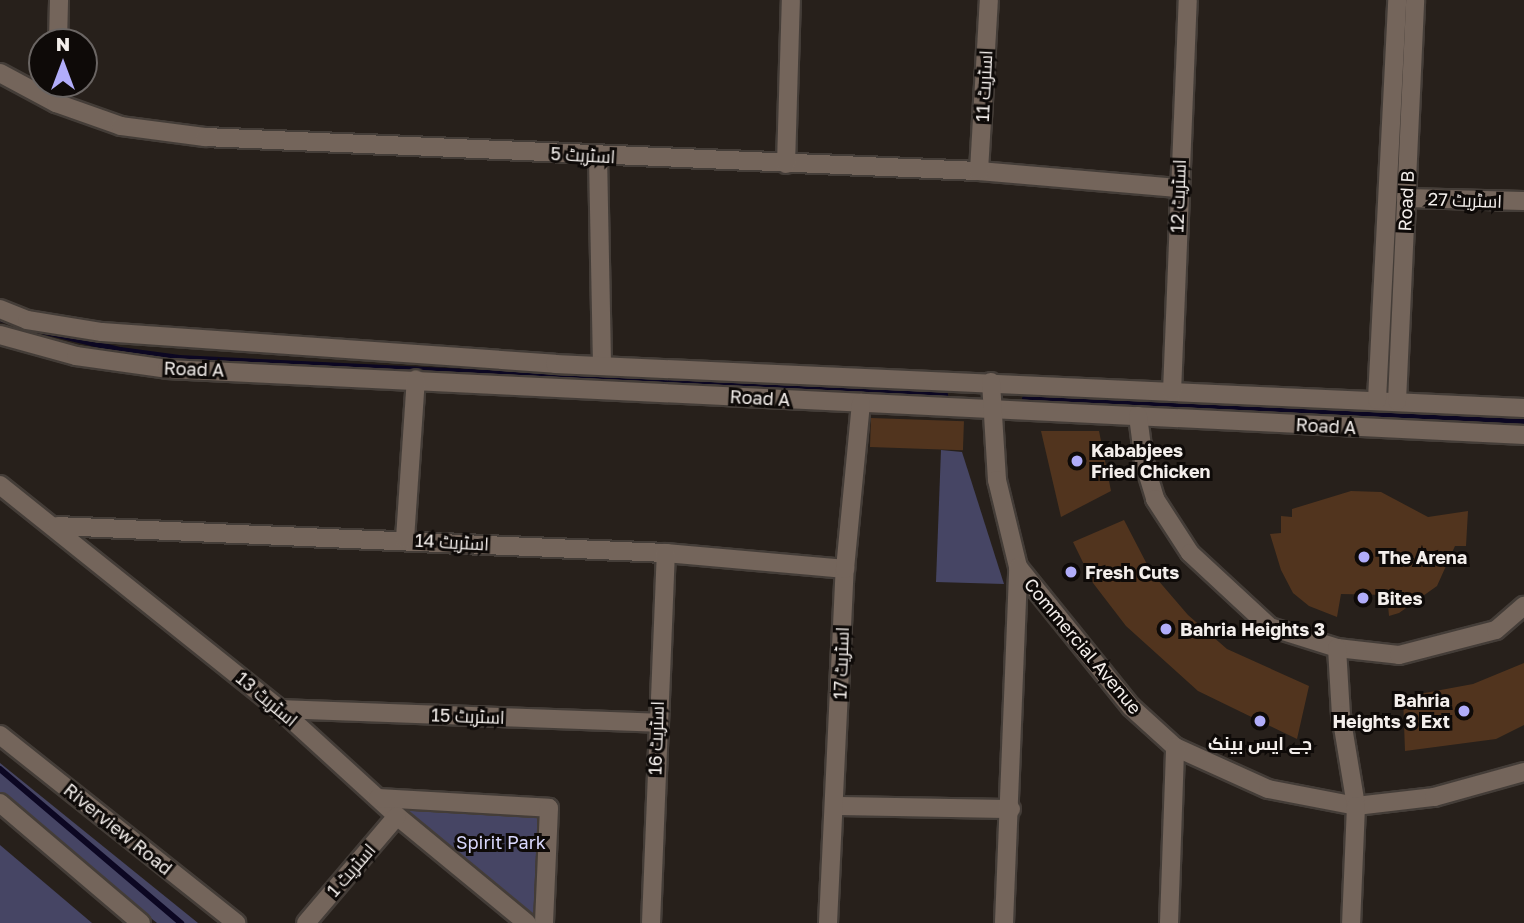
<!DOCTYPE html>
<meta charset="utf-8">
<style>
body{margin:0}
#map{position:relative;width:1524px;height:923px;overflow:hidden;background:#27201b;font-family:"Golos Text",Cairo,sans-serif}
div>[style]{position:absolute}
.green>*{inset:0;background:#464564}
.stream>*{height:6px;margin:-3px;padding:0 3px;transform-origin:3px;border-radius:3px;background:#0c0722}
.building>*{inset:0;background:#51341e;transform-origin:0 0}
.roads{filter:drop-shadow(2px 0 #443d38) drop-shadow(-2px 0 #443d38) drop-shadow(0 2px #443d38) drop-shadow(0 -2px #443d38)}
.minor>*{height:18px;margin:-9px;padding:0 9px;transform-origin:9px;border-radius:9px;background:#74655b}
.dots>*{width:19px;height:19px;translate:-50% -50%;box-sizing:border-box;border:4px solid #0e0a08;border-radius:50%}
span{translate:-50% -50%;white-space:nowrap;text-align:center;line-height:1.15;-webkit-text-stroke:6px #0e0a08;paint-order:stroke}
.street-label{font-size:18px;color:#f3eeeb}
.poi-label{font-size:18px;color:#f3eeeb;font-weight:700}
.left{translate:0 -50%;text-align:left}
.right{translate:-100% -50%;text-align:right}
.park-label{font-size:18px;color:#d9d8fd}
.north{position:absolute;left:28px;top:28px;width:70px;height:70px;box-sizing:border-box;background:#0e0a08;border:2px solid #6a6563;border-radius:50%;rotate:0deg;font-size:19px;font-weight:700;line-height:28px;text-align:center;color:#f3eeeb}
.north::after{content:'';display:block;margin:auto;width:24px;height:32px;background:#b1adfa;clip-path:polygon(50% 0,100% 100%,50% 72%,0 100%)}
</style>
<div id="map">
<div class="green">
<i style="clip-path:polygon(941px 450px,962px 452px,1004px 584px,936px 582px)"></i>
<i style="clip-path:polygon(0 763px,198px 923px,157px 923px,0 798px)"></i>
<i style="clip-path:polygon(384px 799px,543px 807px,540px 921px)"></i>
<i style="clip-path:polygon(0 845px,92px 923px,0 923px)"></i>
</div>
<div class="stream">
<i style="left:0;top:319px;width:18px;rotate:16deg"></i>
<i style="left:34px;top:329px;width:89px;rotate:13.7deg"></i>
<i style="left:120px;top:350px;width:60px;rotate:7.7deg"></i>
<i style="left:179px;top:358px;width:767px;rotate:2.77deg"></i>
<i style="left:1025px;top:399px;width:500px;rotate:2.6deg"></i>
<i style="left:0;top:769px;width:238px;rotate:40.4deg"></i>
</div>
<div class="building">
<i style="left:871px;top:418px;width:93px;height:29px;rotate:2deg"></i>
<i style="clip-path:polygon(1041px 431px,1099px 431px,1111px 491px,1061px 517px)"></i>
<i style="clip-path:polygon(1351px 491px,1381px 492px,1428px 517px,1468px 511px,1466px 546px,1455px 546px,1437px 586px,1399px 613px,1389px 616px,1387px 595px,1341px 594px,1337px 617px,1309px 606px,1293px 593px,1281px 570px,1270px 534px,1281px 533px,1281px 516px,1292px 517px,1292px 509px)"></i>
<i style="clip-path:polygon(1124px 520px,1151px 572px,1188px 615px,1227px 649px,1309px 686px,1297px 739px,1198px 691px,1126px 626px,1093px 583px,1073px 542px)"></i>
<i style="clip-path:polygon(1524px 663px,1524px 725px,1496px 739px,1405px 751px,1403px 697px,1473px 684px)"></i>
</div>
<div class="roads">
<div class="minor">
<i style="left:58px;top:42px;width:42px;rotate:-88.6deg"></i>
<i style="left:0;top:73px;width:64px;rotate:28.2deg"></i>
<i style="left:56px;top:103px;width:69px;rotate:19.5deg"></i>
<i style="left:121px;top:126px;width:85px;rotate:7.5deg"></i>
<i style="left:205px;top:137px;width:775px;rotate:2.52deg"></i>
<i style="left:979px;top:171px;width:199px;rotate:4.9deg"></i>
<i style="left:598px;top:156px;width:209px;rotate:88.9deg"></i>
<i style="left:786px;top:164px;width:164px;rotate:-88.3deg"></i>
<i style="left:979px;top:171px;width:171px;rotate:-86.7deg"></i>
<i style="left:1406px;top:198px;width:118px;rotate:1.5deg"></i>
<i style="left:0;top:309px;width:29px;rotate:22deg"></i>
<i style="left:27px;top:320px;width:76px;rotate:9.1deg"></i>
<i style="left:102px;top:332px;width:454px;rotate:4deg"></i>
<i style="left:555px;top:364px;width:970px;rotate:2.6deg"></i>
<i style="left:0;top:335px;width:79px;rotate:15.4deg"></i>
<i style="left:76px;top:356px;width:92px;rotate:8.1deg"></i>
<i style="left:167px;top:369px;width:1359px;rotate:2.78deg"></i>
<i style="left:991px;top:382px;width:98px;rotate:86.5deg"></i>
<i style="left:997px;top:480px;width:89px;rotate:76.4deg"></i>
<i style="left:1018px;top:567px;width:180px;rotate:51.1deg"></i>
<i style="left:1131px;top:707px;width:59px;rotate:42.3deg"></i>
<i style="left:1175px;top:747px;width:102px;rotate:24.3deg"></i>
<i style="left:1268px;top:789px;width:90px;rotate:10.9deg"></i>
<i style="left:1356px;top:806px;width:79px;rotate:-6.6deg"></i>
<i style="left:1434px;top:797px;width:93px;rotate:-15.5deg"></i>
<i style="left:1172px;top:392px;width:392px;rotate:-87.7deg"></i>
<i style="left:1377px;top:400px;width:400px;rotate:-87.1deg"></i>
<i style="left:1397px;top:401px;width:401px;rotate:-87.4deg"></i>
<i style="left:1138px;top:416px;width:46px;rotate:82.6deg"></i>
<i style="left:1144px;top:462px;width:39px;rotate:73deg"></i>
<i style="left:1155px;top:499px;width:64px;rotate:57.1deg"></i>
<i style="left:1190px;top:553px;width:109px;rotate:42.8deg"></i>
<i style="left:1270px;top:627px;width:70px;rotate:17.4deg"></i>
<i style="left:1337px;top:648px;width:62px;rotate:6.4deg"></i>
<i style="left:1399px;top:655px;width:100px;rotate:-14.5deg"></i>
<i style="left:1496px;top:630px;width:37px;rotate:-41deg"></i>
<i style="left:0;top:485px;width:359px;rotate:38.7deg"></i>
<i style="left:280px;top:709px;width:159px;rotate:42.4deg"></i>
<i style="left:397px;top:816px;width:168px;rotate:39.5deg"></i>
<i style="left:57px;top:526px;width:610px;rotate:2.54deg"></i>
<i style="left:666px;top:553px;width:180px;rotate:5.1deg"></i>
<i style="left:405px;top:539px;width:160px;rotate:-86.1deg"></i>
<i style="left:1337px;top:648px;width:67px;rotate:86.6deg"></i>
<i style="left:1341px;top:715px;width:92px;rotate:80.6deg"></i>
<i style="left:1356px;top:806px;width:117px;rotate:92.4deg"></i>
<i style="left:280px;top:709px;width:376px;rotate:2.1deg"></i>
<i style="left:0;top:735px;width:302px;rotate:38.5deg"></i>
<i style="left:378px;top:798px;width:171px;rotate:3.3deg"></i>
<i style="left:549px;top:808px;width:115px;rotate:92.5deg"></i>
<i style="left:0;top:803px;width:185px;rotate:40.4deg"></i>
<i style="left:835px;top:806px;width:176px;rotate:1deg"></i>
<i style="left:306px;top:923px;width:140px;rotate:-49.6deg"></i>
<i style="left:651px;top:923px;width:370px;rotate:-87.7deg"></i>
<i style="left:828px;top:923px;width:354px;rotate:-87.3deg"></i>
<i style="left:845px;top:569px;width:167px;rotate:-84.5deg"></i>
<i style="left:1004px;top:923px;width:356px;rotate:-87.7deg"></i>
<i style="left:1169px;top:923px;width:176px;rotate:-88deg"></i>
</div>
</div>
<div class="dots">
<i style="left:1077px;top:461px;background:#b1adfa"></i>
<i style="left:1364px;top:557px;background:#b1adfa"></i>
<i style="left:1071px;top:572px;background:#b1adfa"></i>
<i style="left:1363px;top:598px;background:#b1adfa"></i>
<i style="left:1166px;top:629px;background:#b1adfa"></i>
<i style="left:1464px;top:711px;background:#b1adfa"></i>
<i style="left:1260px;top:721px;background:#b1adfa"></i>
</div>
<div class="street-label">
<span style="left:984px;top:86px;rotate:-87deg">اسٹریٹ 11</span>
<span style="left:583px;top:155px;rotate:3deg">اسٹریٹ 5</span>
<span style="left:1178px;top:196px;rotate:-88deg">اسٹریٹ 12</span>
<span style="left:1465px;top:200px;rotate:2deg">اسٹریٹ 27</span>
<span style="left:1406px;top:201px;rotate:-87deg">Road B</span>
<span style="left:194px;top:369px;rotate:2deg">Road A</span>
<span style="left:760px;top:398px;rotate:3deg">Road A</span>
<span style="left:1326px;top:426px;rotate:3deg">Road A</span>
<span style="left:452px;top:542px;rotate:3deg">اسٹریٹ 14</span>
<span style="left:1083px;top:646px;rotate:50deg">Commercial Avenue</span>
<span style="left:841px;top:663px;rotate:-88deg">اسٹریٹ 17</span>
<span style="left:267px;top:699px;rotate:40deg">اسٹریٹ 13</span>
<span style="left:468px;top:716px;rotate:2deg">اسٹریٹ 15</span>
<span style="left:656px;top:738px;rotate:-88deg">اسٹریٹ 16</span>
<span style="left:118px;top:829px;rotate:39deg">Riverview Road</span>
<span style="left:351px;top:870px;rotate:-49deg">اسٹریٹ 1</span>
</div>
<div class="poi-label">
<span class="left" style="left:1091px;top:461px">Kababjees<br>Fried Chicken</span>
<span class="left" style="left:1378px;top:557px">The Arena</span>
<span class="left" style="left:1085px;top:572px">Fresh Cuts</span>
<span class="left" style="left:1377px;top:598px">Bites</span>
<span class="left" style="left:1180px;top:629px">Bahria Heights 3</span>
<span class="right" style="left:1450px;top:711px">Bahria<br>Heights 3 Ext</span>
<span style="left:1260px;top:743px">جے ایس بینک</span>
</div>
<div class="park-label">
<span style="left:501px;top:842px">Spirit Park</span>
</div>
<div class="north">N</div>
</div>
